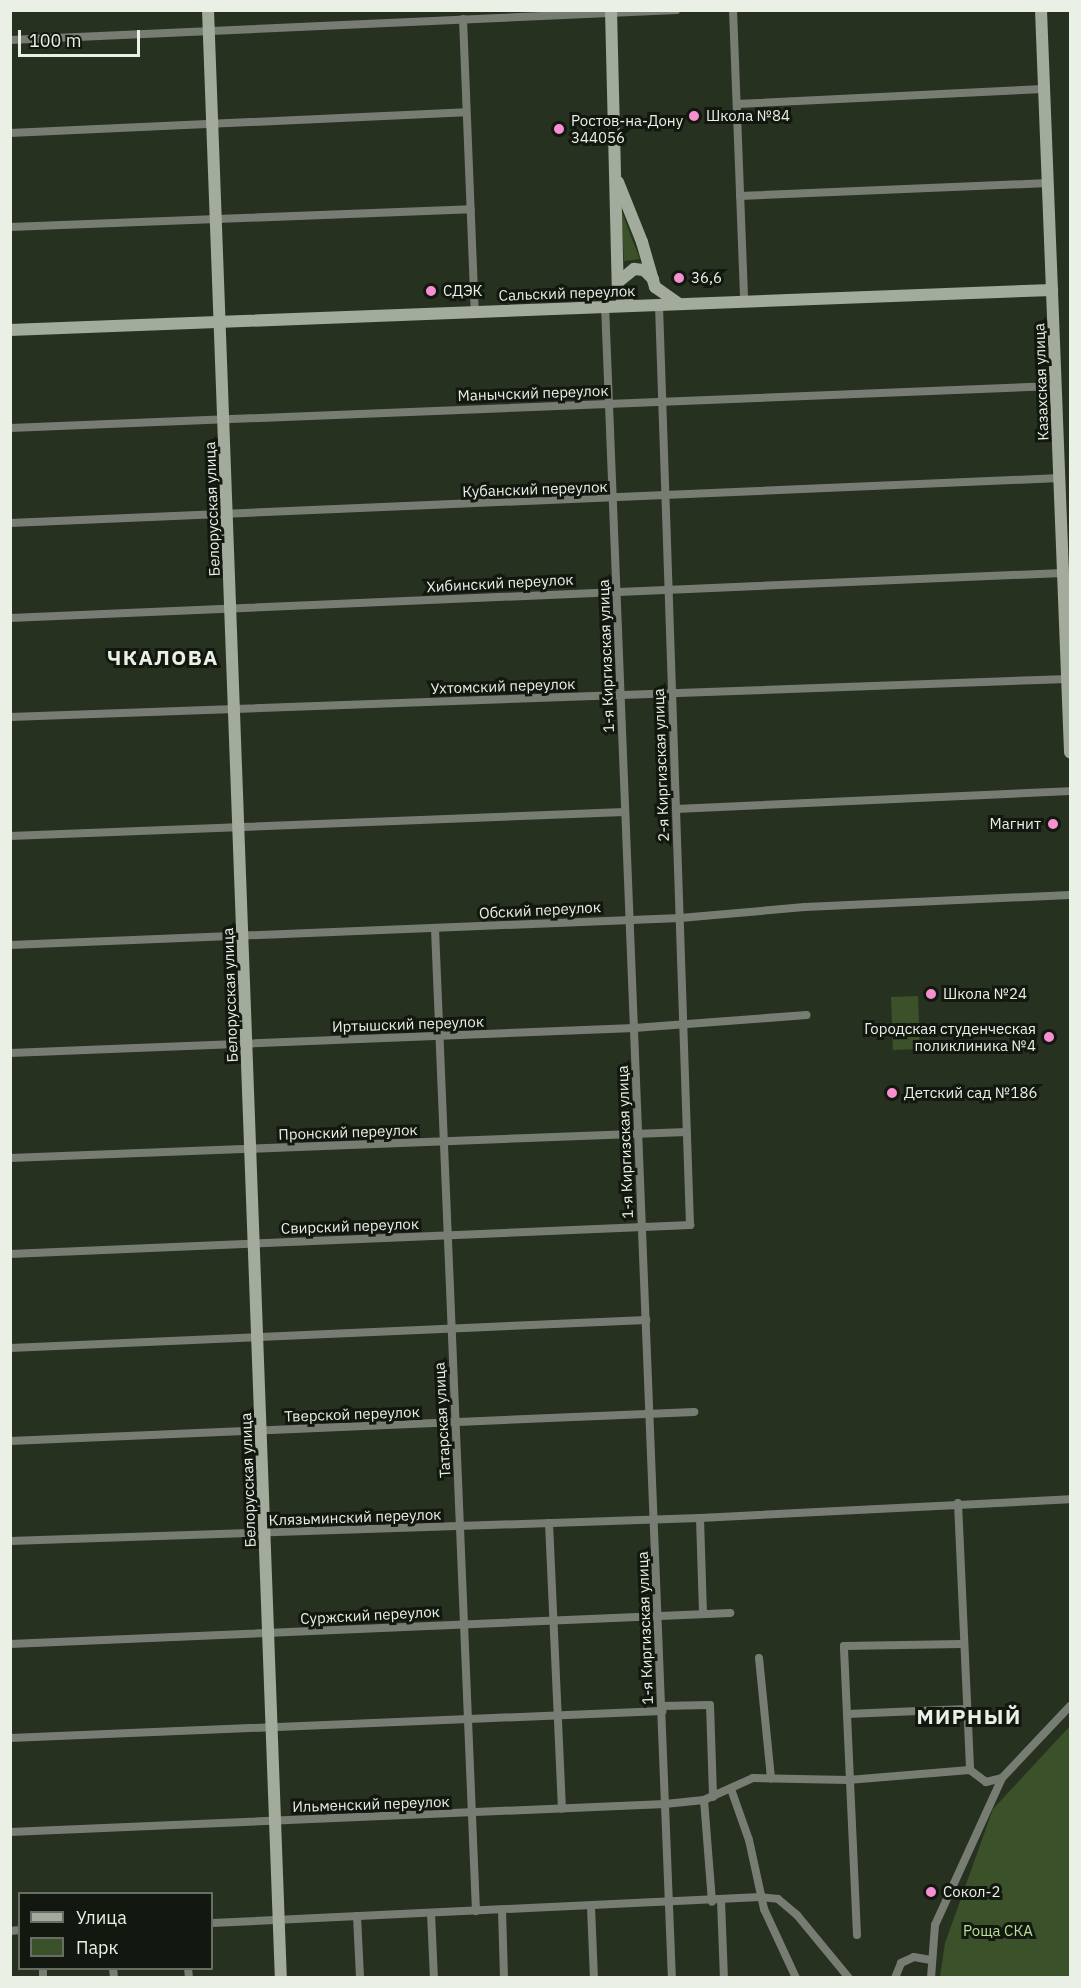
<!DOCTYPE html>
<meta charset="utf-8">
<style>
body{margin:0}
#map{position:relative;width:1081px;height:1988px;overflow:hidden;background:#27311f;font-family:"IBM Plex Sans",sans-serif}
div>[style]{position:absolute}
.green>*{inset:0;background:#3b5129;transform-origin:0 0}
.street>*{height:8px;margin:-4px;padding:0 4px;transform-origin:4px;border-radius:4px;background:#787d74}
.secondary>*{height:12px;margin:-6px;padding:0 6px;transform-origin:6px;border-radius:6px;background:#a2ab9c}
.dots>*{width:16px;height:16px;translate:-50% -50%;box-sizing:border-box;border:3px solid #12170f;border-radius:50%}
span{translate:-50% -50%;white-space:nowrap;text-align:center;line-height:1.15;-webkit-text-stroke:6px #12170f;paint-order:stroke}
.poi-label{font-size:15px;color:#eaf0e5}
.left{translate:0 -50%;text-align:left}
.right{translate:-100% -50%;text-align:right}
.street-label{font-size:15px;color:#eaf0e5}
.park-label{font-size:15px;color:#b6df97}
.district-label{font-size:21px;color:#eaf0e5;font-weight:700;letter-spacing:1.5px}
.frame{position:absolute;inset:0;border:12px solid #eaf0e5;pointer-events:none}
.legend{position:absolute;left:18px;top:1892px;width:195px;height:78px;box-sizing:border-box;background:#12170f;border:2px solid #686e65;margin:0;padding:8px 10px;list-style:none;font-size:18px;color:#eaf0e5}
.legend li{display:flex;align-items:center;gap:12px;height:30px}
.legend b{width:30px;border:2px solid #686e65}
.scale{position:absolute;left:18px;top:30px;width:122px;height:27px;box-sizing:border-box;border:3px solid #eaf0e5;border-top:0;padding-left:8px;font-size:18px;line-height:21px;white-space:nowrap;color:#eaf0e5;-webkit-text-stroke:4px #12170f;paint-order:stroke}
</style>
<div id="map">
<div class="green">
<i style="clip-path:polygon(621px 209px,632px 239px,640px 259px,624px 261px)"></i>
<i style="left:918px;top:996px;width:53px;height:27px;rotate:88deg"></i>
<i style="clip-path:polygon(1070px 1726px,1070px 1977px,940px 1977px,945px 1943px,993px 1809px)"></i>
</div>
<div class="street">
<i style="left:733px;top:10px;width:292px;rotate:87.8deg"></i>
<i style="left:463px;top:19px;width:293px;rotate:87.7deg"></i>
<i style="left:10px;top:40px;width:667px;rotate:-2.58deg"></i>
<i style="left:737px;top:104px;width:307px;rotate:-2.8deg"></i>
<i style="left:10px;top:133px;width:456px;rotate:-2.6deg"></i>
<i style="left:740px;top:196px;width:308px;rotate:-2.4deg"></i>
<i style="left:10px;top:227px;width:461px;rotate:-2.2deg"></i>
<i style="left:605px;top:305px;width:1674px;rotate:87.71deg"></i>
<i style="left:10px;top:428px;width:1047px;rotate:-2.3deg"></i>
<i style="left:10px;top:523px;width:1051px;rotate:-2.45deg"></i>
<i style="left:10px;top:618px;width:1054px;rotate:-2.45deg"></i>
<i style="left:10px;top:717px;width:1059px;rotate:-2.06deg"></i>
<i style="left:676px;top:809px;width:394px;rotate:-2.6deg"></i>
<i style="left:10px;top:836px;width:615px;rotate:-2.23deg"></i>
<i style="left:435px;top:929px;width:983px;rotate:87.61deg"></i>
<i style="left:10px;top:945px;width:671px;rotate:-2.31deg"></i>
<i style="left:680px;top:918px;width:125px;rotate:-5deg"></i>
<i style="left:805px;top:907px;width:265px;rotate:-2.6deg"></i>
<i style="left:10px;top:1053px;width:625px;rotate:-2.29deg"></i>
<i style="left:634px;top:1028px;width:173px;rotate:-4.3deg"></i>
<i style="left:10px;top:1158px;width:677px;rotate:-2.2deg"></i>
<i style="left:10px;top:1254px;width:681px;rotate:-2.44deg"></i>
<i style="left:690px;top:1225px;width:922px;rotate:-91.93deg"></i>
<i style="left:10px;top:1348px;width:637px;rotate:-2.52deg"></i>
<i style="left:10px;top:1441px;width:685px;rotate:-2.43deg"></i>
<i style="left:958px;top:1503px;width:267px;rotate:87.4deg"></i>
<i style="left:970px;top:1770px;width:20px;rotate:37deg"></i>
<i style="left:986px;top:1782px;width:16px;rotate:-14deg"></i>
<i style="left:700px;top:1518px;width:96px;rotate:88.2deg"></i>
<i style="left:549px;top:1523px;width:286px;rotate:87.4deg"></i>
<i style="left:10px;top:1541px;width:690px;rotate:-1.91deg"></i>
<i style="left:700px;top:1518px;width:370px;rotate:-2.9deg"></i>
<i style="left:10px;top:1644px;width:721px;rotate:-2.47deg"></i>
<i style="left:759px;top:1658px;width:121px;rotate:84.3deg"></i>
<i style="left:661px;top:1706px;width:49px;rotate:-1.2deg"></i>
<i style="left:710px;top:1705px;width:92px;rotate:88.1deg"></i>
<i style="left:847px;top:1714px;width:119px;rotate:-2.4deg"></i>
<i style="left:10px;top:1738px;width:653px;rotate:-2.37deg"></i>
<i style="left:731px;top:1789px;width:54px;rotate:70.6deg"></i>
<i style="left:749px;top:1840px;width:71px;rotate:77.7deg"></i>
<i style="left:764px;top:1909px;width:76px;rotate:65.1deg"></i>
<i style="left:704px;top:1800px;width:102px;rotate:85.5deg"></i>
<i style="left:10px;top:1832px;width:656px;rotate:-2.45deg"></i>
<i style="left:665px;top:1804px;width:39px;rotate:-6deg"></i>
<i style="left:704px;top:1800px;width:54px;rotate:-24.2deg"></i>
<i style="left:753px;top:1778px;width:95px;rotate:1.2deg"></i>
<i style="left:848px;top:1780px;width:122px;rotate:-4.7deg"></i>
<i style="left:721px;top:1901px;width:77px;rotate:87.8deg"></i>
<i style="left:591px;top:1907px;width:71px;rotate:87.6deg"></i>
<i style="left:502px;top:1910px;width:68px;rotate:88.3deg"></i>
<i style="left:431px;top:1913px;width:65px;rotate:87.4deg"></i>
<i style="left:357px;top:1916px;width:62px;rotate:87.2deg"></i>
<i style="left:212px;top:1923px;width:549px;rotate:-2.72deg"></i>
<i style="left:760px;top:1897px;width:18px;rotate:6deg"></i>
<i style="left:778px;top:1899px;width:25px;rotate:40deg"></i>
<i style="left:797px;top:1915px;width:82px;rotate:50.5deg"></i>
<i style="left:10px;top:1931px;width:10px;rotate:-6deg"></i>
<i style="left:857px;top:1935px;width:289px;rotate:-92.6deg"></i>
<i style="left:844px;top:1646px;width:117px;rotate:-1deg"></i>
<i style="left:43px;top:1968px;width:10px;rotate:90deg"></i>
<i style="left:113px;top:1968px;width:10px;rotate:84deg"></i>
<i style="left:188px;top:1968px;width:10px;rotate:84deg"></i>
<i style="left:895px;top:1978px;width:16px;rotate:-68deg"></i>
<i style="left:901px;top:1963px;width:14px;rotate:-25deg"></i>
<i style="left:914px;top:1957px;width:17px;rotate:10deg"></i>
<i style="left:931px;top:1978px;width:53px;rotate:-85.7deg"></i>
<i style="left:935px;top:1925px;width:162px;rotate:-65.5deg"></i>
<i style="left:1002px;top:1778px;width:99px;rotate:-46.6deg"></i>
</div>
<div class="secondary">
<i style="left:208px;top:10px;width:1969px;rotate:87.88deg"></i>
<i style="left:611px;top:10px;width:277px;rotate:88.6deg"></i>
<i style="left:618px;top:287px;width:13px;rotate:72deg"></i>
<i style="left:622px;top:299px;width:12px;rotate:35deg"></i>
<i style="left:1041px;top:10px;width:743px;rotate:87.76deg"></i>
<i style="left:618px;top:182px;width:65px;rotate:68.2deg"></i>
<i style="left:642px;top:242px;width:47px;rotate:73.9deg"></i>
<i style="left:655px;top:287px;width:29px;rotate:35deg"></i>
<i style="left:618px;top:282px;width:21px;rotate:-39deg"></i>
<i style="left:634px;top:269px;width:10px;rotate:6deg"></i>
<i style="left:644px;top:270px;width:13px;rotate:45deg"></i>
<i style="left:10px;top:330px;width:1043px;rotate:-2.2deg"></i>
</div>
<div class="dots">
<i style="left:694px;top:116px;background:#f690d0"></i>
<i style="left:559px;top:129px;background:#f690d0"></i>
<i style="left:679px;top:278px;background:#f690d0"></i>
<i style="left:431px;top:291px;background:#f690d0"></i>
<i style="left:1053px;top:824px;background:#f690d0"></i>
<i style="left:931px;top:994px;background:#f690d0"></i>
<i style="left:1049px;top:1037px;background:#f690d0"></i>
<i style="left:892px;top:1093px;background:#f690d0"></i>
<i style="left:931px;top:1892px;background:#f690d0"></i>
</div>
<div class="poi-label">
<span class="left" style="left:706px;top:116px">Школа №84</span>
<span class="left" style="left:571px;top:129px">Ростов-на-Дону<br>344056</span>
<span class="left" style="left:691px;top:278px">36,6</span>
<span class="left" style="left:443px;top:291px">СДЭК</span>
<span class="right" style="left:1041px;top:824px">Магнит</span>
<span class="left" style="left:943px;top:994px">Школа №24</span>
<span class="right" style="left:1036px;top:1037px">Городская студенческая<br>поликлиника №4</span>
<span class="left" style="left:904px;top:1093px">Детский сад №186</span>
<span class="left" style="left:943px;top:1892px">Сокол-2</span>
</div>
<div class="street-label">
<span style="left:567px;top:293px;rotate:-2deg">Сальский переулок</span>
<span style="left:1041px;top:382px;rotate:-92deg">Казахская улица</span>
<span style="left:533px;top:393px;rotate:-2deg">Манычский переулок</span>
<span style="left:535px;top:489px;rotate:-2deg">Кубанский переулок</span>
<span style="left:212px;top:509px;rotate:-92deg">Белорусская улица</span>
<span style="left:500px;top:583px;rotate:-3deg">Хибинский переулок</span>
<span style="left:606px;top:656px;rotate:-92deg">1-я Киргизская улица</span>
<span style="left:503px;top:686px;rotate:-2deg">Ухтомский переулок</span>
<span style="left:661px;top:765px;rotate:-92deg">2-я Киргизская улица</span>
<span style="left:540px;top:910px;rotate:-3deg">Обский переулок</span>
<span style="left:230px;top:995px;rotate:-92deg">Белорусская улица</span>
<span style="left:408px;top:1024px;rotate:-2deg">Иртышский переулок</span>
<span style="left:348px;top:1132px;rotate:-2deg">Пронский переулок</span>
<span style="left:625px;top:1142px;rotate:-92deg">1-я Киргизская улица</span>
<span style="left:350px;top:1226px;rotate:-2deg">Свирский переулок</span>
<span style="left:352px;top:1414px;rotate:-2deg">Тверской переулок</span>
<span style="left:442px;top:1420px;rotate:-93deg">Татарская улица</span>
<span style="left:248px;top:1480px;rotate:-92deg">Белорусская улица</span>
<span style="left:355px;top:1517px;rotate:-2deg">Клязьминский переулок</span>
<span style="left:370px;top:1615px;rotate:-3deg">Суржский переулок</span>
<span style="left:645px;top:1628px;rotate:-92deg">1-я Киргизская улица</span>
<span style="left:371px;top:1804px;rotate:-2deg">Ильменский переулок</span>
</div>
<div class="park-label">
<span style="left:998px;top:1931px">Роща СКА</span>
</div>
<div class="district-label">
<span style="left:163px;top:657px">ЧКАЛОВА</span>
<span style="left:969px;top:1716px">МИРНЫЙ</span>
</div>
<div class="frame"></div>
<ul class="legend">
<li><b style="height:8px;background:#a2ab9c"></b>Улица</li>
<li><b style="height:16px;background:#3b5129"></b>Парк</li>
</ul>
<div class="scale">100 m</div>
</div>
